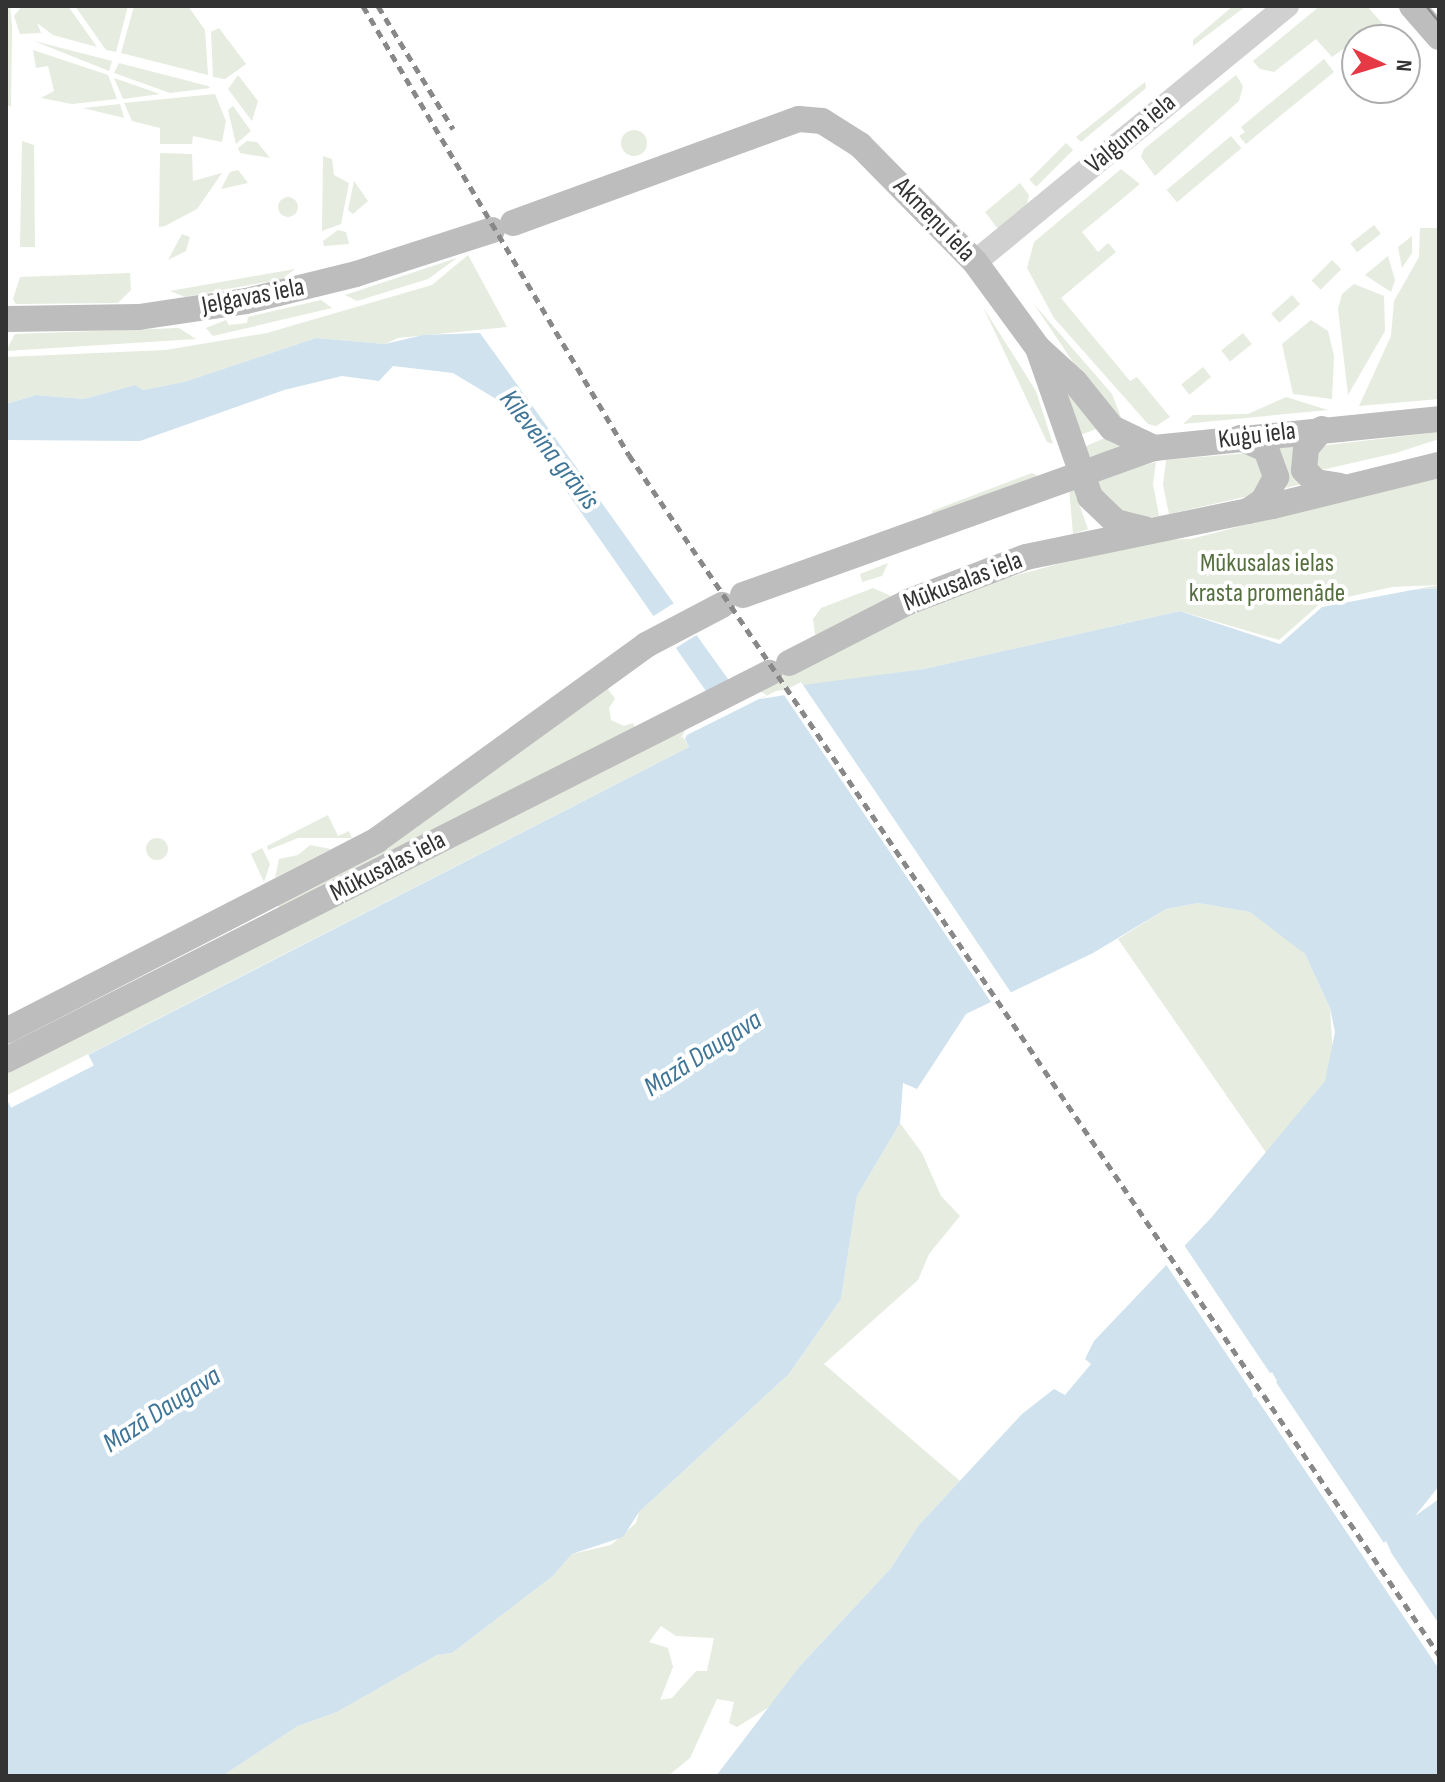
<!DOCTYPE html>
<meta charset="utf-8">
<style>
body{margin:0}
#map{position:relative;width:1445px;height:1782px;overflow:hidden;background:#fff;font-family:"Sofia Sans Condensed",sans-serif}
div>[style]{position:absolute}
.green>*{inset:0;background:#e6ecdf;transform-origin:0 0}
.round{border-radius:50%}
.water>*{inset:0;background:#cfe2ee}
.pier>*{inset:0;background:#fff;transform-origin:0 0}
.tertiary>*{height:24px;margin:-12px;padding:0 12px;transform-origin:12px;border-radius:12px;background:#d0d0d0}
.secondary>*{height:26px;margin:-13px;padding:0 13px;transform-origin:13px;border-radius:13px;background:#bdbdbd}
.tram>*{height:2px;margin:-1px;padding:0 1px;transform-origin:1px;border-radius:1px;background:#888}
.rail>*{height:5px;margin-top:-2.5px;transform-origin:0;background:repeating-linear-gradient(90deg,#888 0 8px,transparent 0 14px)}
span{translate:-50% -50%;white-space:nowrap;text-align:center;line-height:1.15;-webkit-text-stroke:8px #fff;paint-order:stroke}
.street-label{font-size:26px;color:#333}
.park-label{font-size:26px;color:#56703f}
.water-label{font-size:28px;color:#3f7597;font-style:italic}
.frame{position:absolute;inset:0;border:8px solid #333;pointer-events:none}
.north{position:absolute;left:1341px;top:24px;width:80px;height:80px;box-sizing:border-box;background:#fff;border:2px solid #adadad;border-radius:50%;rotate:94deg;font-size:22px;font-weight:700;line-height:32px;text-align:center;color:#333}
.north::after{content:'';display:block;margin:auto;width:28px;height:36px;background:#e63946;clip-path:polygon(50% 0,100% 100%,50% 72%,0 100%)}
</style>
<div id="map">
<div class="green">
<i style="clip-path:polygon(6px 6px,10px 6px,12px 27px,11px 107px,6px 104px)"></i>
<i style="clip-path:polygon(22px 6px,68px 6px,97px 47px,53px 35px,37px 23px,41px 33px,20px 34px,14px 16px)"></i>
<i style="clip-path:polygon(75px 6px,128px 6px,116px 52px,106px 50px)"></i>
<i style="clip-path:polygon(134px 6px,188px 6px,205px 30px,208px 75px,121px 53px)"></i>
<i style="clip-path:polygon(1233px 6px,1246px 6px,1193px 46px,1193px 40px)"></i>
<i style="clip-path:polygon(1320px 6px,1367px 6px,1397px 40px,1357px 40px,1352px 56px,1345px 48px,1332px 57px,1316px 39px,1274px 72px,1260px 69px,1253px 61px)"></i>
<i style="clip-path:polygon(219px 28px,246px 64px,225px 79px,213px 77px,211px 32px)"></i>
<i style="clip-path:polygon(34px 41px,112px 61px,109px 71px)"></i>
<i style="clip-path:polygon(33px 50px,108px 75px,117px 99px,72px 104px,41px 98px,54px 91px,48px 66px,36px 68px)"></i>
<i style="clip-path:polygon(1324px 59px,1334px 72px,1246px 144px,1239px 136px,1245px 132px,1241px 127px)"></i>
<i style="clip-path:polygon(119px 63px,208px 86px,210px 88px,170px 93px,114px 73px)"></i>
<i style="clip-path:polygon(238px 75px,258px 101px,252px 121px,228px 89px)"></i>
<i style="clip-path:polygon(1236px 75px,1243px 86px,1239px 101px,1155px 176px,1141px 157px,1144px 149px)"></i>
<i style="clip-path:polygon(114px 78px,160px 94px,123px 99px)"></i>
<i style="clip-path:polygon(1145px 82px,1146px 88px,1081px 142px,1076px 137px)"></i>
<i style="clip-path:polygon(215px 94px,226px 121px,222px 142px,193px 136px,192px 144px,160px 144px,160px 128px,132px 121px,124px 103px)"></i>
<i style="clip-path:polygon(120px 104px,124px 118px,83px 108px)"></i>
<i style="clip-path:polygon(233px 106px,251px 131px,236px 144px,228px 110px)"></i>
<i class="round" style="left:621px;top:130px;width:26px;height:26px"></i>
<i style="left:1231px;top:136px;width:16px;height:84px;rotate:50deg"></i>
<i style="clip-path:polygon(22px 141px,34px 145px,35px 247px,20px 247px)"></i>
<i style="clip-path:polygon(247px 141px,257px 142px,270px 158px,240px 153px,238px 148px)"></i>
<i style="left:1066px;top:143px;width:10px;height:52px;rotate:45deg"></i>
<i style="clip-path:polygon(160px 153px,192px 154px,193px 181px,222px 173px,197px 209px,165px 226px,159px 227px)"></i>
<i style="clip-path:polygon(323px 156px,332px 159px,334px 175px,349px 183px,341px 224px,322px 231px)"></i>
<i style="clip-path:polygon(1121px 169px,1140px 184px,1082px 232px,1098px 252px,1108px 243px,1116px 252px,1061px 298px,1130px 381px,1137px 377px,1170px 417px,1156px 426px,1148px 424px,1054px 318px,1027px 268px,1034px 242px)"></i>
<i style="clip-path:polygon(238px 170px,248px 183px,221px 189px,230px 172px)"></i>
<i style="clip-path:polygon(354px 181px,368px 201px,353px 214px,348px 210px)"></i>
<i style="clip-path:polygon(1020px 183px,1029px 195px,1027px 204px,998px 229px,985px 212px)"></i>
<i class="round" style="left:278px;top:197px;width:20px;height:20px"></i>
<i style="left:1374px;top:225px;width:11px;height:30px;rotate:52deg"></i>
<i style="clip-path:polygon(1420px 228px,1439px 228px,1439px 399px,1359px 406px,1391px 336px,1394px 301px,1419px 257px)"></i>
<i style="clip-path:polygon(338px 230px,346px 232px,349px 244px,324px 246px,323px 241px)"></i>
<i style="clip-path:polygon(182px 234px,190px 237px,186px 251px,168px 260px)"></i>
<i style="clip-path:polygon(1412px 236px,1412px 253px,1402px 268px,1398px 247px)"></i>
<i style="clip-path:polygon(468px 255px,507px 327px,398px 338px,385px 344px,316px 338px,184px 382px,143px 390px,135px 385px,84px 399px,36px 395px,6px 404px,6px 357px,166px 350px,267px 333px,432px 285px)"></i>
<i style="clip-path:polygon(1388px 256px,1395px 280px,1391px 292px,1365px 275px)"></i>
<i style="clip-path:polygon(457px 258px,428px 279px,357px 301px,345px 295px)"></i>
<i style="left:1332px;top:260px;width:13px;height:29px;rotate:45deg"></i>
<i style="clip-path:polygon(295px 269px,282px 279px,185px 297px,170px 291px)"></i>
<i style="clip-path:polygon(130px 273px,131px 290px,118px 303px,16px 304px,13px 299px,20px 277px)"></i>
<i style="clip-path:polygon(1354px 284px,1384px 296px,1385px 331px,1348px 395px,1338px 309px,1342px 294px)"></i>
<i style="left:1292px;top:295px;width:12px;height:28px;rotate:48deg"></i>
<i style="clip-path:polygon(321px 300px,332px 308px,213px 336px,206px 328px,226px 320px,229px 325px,247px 323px,248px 317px)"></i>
<i style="clip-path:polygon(1034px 304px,1112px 394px,1121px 417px,1117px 420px,1081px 374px)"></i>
<i style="clip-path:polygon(983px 307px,1036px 391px,1053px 444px,1047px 442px)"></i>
<i style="clip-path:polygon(1311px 320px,1328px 331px,1334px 356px,1332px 399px,1293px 394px,1282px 344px)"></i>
<i style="clip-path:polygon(179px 328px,196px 339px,6px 351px,15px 334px)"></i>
<i style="left:1243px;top:333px;width:14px;height:28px;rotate:51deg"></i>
<i style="left:1203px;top:367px;width:13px;height:28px;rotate:51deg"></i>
<i style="clip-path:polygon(1065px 390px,1099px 428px,1080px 435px)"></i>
<i style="clip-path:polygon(1286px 397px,1328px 410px,1183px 424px,1193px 415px,1248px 414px)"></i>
<i style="clip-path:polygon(1439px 432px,1439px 439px,1396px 453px,1317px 471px,1319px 446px)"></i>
<i style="clip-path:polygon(1107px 437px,1122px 447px,1088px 457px,1084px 447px)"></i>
<i style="clip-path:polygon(1297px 439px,1302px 484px,1285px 488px,1277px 441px)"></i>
<i style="clip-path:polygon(1249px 453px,1267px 467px,1253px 495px,1169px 514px,1163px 485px,1166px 460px)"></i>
<i style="clip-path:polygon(1156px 462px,1153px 484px,1159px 516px,1138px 519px,1104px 502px,1096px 478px)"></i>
<i style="clip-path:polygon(1032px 473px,1040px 477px,932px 514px,932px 511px)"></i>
<i style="clip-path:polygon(1439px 475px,1439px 588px,1393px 591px,1280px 644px,1180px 611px,924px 669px,776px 691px,683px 737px,689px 747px,89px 1054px,6px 1111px,6px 1072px,801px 666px,963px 590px,1145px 540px,1191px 539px)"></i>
<i style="clip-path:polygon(1073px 487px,1088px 529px,1073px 534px,1069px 488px)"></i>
<i style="clip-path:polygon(888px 563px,882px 576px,862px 582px,860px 574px)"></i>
<i style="clip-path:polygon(913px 587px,818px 637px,815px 634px,813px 619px,821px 608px,873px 588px,891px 596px)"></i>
<i style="clip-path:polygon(606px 686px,615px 699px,609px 708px,611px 720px,624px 726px,633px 723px,636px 729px,281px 911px,277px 903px)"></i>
<i style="clip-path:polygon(328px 815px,338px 836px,349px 831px,352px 838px,298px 838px,268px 850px,267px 846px)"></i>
<i class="round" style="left:146px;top:838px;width:22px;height:22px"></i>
<i style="clip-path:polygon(310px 845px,331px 849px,275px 878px,279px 859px,298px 855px)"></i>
<i style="clip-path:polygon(262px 848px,270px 864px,264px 882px,251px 854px)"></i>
<i style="clip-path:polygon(1198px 903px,1250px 912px,1291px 941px,1305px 954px,1330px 1008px,1333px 1055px,1325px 1081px,1267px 1154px,1118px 939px,1166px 909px)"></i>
<i style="clip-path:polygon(evenodd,900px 1123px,922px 1153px,941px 1196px,960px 1216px,929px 1254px,918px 1280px,824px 1364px,960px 1481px,918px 1526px,891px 1568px,800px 1666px,777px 1702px,737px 1727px,729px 1723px,734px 1702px,717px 1699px,690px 1758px,668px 1776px,222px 1776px,298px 1726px,337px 1712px,437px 1655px,452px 1653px,553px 1576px,572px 1554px,611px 1545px,636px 1523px,639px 1512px,789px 1374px,841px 1299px,857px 1196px,900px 1123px,661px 1626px,676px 1636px,714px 1638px,707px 1671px,696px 1671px,672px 1698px,660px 1700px,673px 1667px,668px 1648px,649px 1642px,661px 1626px)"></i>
</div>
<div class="water">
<i style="clip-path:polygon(evenodd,480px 333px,728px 679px,761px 699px,785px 695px,803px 685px,924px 669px,1180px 611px,1280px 644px,1322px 607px,1393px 591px,1439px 588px,1439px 1486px,1415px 1516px,1439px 1499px,1439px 1776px,716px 1776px,800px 1666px,891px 1568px,918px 1526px,1022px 1414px,1054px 1389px,1065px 1395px,1091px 1364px,1085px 1359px,1094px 1341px,1211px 1218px,1325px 1081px,1335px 1032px,1330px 1008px,1305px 954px,1250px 912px,1198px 903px,1166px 909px,1093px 953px,966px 1014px,917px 1089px,903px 1083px,900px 1123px,857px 1196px,841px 1299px,789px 1374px,639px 1512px,623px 1537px,572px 1554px,553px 1576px,452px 1653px,437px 1655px,337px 1712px,298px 1726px,222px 1776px,6px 1776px,6px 1097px,689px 747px,685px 739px,708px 694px,506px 405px,453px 373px,393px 366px,379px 381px,342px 376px,284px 390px,140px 441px,6px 440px,6px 404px,36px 395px,84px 399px,135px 385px,143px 390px,184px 382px,316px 338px,385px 344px,423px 335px,480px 333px,1272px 1372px,1277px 1381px,1260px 1398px,1253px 1397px,1252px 1388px,1272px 1372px,480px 333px,1386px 1541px,1391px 1552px,1370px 1568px,1367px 1560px,1386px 1541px)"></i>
</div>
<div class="pier">
<i style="clip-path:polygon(1439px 585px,1322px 607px,1280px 644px,1180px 611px,1279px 640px,1321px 603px,1392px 587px)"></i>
<i style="left:679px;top:600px;width:39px;height:32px;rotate:58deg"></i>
<i style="clip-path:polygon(801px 682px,915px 850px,1014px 997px,993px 1005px,782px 692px)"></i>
<i style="clip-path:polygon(748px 685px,767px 695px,681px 738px,695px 712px)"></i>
<i style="left:88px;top:1054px;width:13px;height:93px;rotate:63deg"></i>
<i style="clip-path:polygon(1180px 1239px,1386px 1546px,1371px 1564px,1388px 1548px,1439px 1624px,1439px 1669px,1163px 1260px)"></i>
</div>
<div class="tertiary">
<i style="left:975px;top:262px;width:404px;rotate:-39.4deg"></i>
</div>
<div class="secondary">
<i style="left:1412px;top:6px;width:41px;rotate:48.9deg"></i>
<i style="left:513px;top:223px;width:304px;rotate:-20deg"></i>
<i style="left:799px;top:119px;width:23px;rotate:5deg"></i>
<i style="left:822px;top:121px;width:45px;rotate:32.3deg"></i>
<i style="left:860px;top:145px;width:164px;rotate:45.5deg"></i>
<i style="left:975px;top:262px;width:107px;rotate:53.8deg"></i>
<i style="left:1038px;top:348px;width:50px;rotate:42.6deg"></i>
<i style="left:1075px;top:382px;width:59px;rotate:51.2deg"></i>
<i style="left:1112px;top:428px;width:47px;rotate:25.5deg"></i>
<i style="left:6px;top:319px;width:133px;rotate:-0.9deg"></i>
<i style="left:139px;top:317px;width:108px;rotate:-8.5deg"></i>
<i style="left:246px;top:301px;width:113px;rotate:-13.8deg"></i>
<i style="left:356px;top:274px;width:143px;rotate:-17.9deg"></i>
<i style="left:1039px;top:351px;width:155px;rotate:70.7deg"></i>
<i style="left:1090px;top:497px;width:36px;rotate:44deg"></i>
<i style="left:1116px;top:522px;width:30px;rotate:14deg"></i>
<i style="left:1322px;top:429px;width:25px;rotate:130deg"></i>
<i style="left:1306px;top:448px;width:22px;rotate:95deg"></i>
<i style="left:1304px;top:470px;width:17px;rotate:45deg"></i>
<i style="left:1316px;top:482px;width:24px;rotate:9deg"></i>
<i style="left:1240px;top:438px;width:28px;rotate:23deg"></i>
<i style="left:1266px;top:449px;width:30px;rotate:70deg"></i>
<i style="left:1276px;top:477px;width:27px;rotate:118deg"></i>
<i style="left:1263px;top:501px;width:18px;rotate:146deg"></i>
<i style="left:743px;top:595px;width:436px;rotate:-19.7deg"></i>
<i style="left:1154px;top:448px;width:286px;rotate:-5.8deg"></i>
<i style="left:789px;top:663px;width:134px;rotate:-27.1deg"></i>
<i style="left:908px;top:602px;width:126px;rotate:-20.9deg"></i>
<i style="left:1026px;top:557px;width:252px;rotate:-11.7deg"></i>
<i style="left:1273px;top:506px;width:171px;rotate:-13.9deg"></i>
<i style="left:6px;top:1031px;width:417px;rotate:-27.2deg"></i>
<i style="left:377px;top:840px;width:332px;rotate:-35.9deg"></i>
<i style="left:646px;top:645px;width:86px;rotate:-27.8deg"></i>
<i style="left:6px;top:1060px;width:856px;rotate:-26.89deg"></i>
</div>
<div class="tram">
<i style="left:1426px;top:6px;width:21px;rotate:51deg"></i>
</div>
<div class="rail">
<i style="left:363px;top:6px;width:522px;rotate:59.36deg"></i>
<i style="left:629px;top:455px;width:1448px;rotate:55.98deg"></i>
<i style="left:378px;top:6px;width:144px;rotate:58.6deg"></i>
</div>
<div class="street-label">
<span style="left:1131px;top:134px;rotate:-40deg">Valguma iela</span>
<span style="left:934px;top:220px;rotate:46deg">Akmeņu iela</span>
<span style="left:253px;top:297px;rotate:-11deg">Jelgavas iela</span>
<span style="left:1257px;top:436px;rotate:-7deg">Kuģu iela</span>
<span style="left:963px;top:582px;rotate:-21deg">Mūkusalas iela</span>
<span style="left:388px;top:867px;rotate:-27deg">Mūkusalas iela</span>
</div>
<div class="park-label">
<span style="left:1267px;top:579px">Mūkusalas ielas<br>krasta promenāde</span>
</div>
<div class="water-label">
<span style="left:549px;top:450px;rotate:52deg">Kīleveina grāvis</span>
<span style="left:703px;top:1054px;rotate:-33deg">Mazā Daugava</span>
<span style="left:162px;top:1410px;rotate:-33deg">Mazā Daugava</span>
</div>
<div class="frame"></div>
<div class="north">N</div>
</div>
